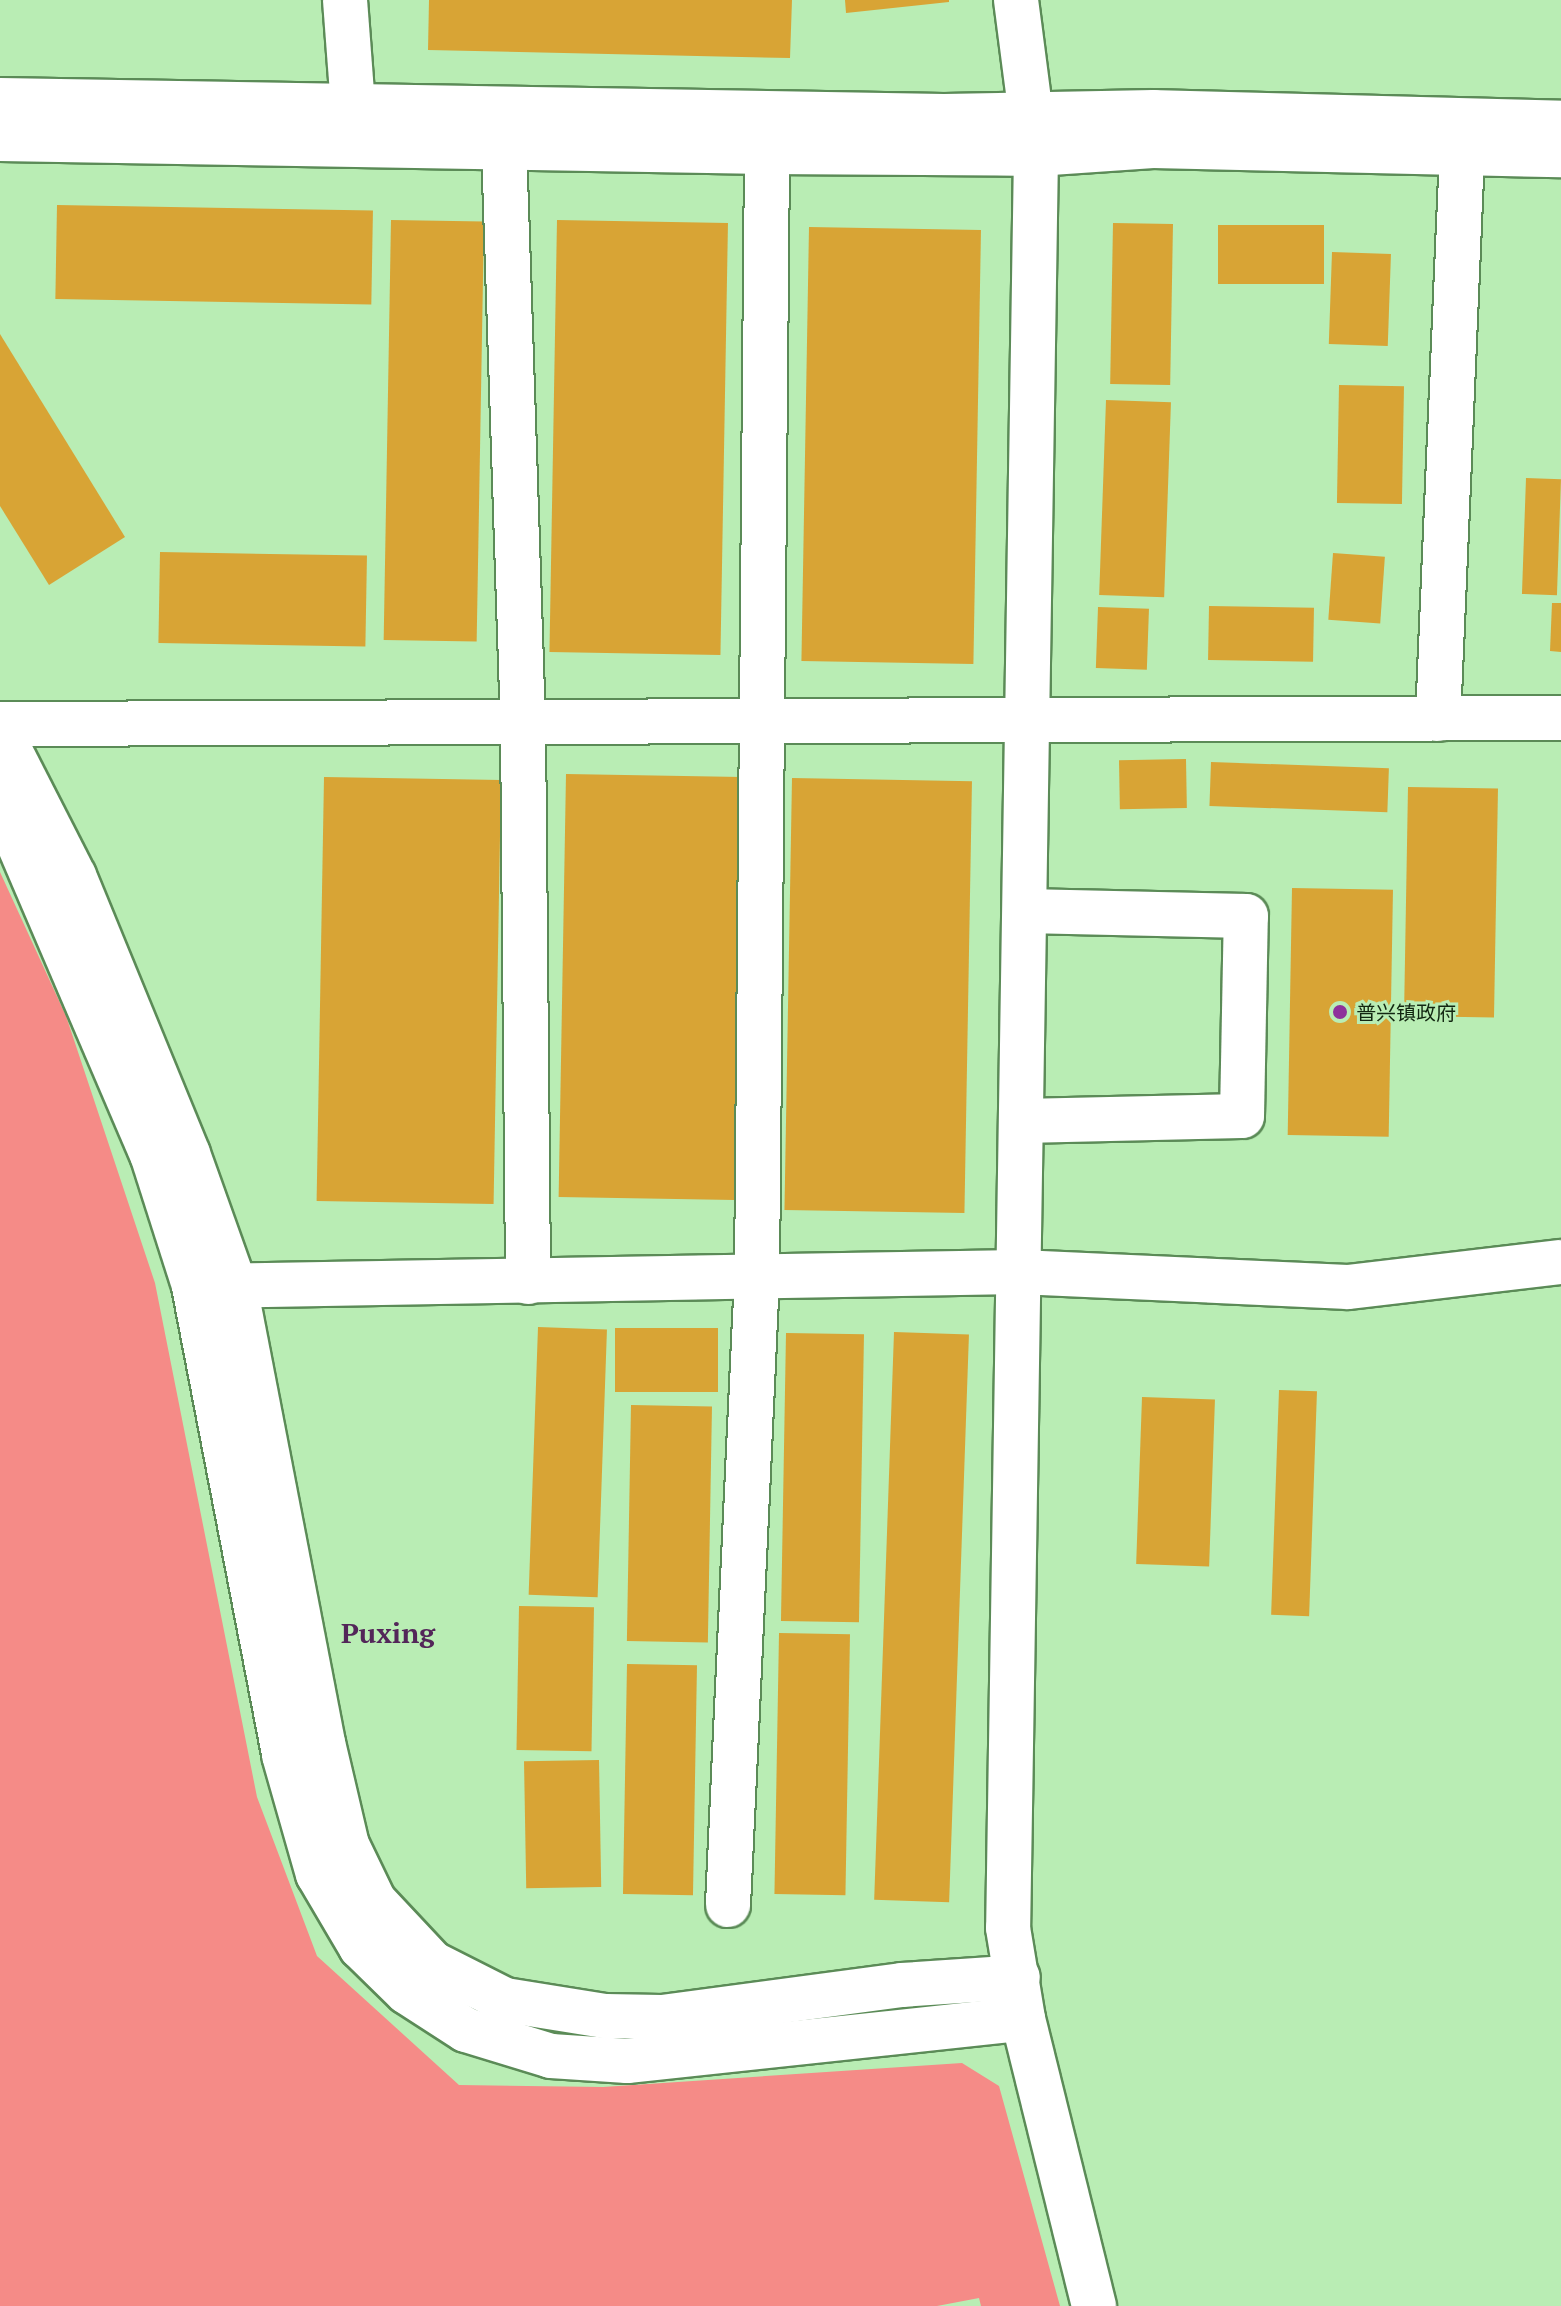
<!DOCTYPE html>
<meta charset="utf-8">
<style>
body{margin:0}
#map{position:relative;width:1561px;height:2306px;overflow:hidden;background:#b9edb4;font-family:"PT Serif","Noto Sans SC",serif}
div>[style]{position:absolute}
.green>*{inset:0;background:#f58b87}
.building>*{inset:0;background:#d8a435;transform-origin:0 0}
.roads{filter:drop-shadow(2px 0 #5b8b57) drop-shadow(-2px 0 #5b8b57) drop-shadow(0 2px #5b8b57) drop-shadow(0 -2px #5b8b57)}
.minor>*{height:44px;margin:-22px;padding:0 22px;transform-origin:22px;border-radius:22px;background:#fff}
.tertiary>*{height:44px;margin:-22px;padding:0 22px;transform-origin:22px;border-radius:22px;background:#fff}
.dots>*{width:22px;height:22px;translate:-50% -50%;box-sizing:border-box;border:4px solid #b9edb4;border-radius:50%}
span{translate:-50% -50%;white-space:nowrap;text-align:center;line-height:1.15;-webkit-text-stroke:6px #b9edb4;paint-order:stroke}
.poi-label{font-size:20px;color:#122611}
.left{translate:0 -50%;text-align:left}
.district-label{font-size:28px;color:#532659;font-weight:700}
</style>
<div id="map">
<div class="green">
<i style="clip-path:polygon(0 872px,66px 1016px,155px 1283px,257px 1797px,317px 1956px,459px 2085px,603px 2087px,962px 2063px,999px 2086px,1060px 2306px,981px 2306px,979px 2298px,937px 2306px,0 2306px)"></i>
</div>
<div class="building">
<i style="clip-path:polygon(429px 0,792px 0,790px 58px,428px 50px)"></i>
<i style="clip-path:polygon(845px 0,949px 0,949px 2px,846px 13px)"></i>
<i style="left:57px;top:205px;width:316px;height:94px;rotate:1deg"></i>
<i style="left:391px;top:220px;width:93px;height:420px;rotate:1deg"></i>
<i style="left:557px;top:220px;width:171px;height:432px;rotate:1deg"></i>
<i style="left:1113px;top:223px;width:60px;height:161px;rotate:1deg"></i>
<i style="left:1218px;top:225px;width:106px;height:59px"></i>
<i style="left:809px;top:227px;width:172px;height:434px;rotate:1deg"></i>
<i style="left:1332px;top:252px;width:59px;height:92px;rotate:2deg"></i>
<i style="clip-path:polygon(0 334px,125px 537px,49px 585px,0 506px)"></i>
<i style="left:1339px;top:385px;width:65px;height:118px;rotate:1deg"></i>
<i style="left:1106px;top:400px;width:65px;height:195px;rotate:2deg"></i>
<i style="left:1526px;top:478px;width:35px;height:116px;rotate:2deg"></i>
<i style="left:160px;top:552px;width:207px;height:91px;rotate:1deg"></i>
<i style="left:1333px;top:553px;width:52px;height:67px;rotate:4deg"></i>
<i style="clip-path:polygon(1552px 603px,1561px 603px,1561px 652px,1550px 651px)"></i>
<i style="left:1209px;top:606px;width:105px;height:54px;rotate:1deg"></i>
<i style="left:1098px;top:607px;width:51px;height:61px;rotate:2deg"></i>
<i style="left:1186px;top:759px;width:49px;height:67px;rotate:89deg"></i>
<i style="left:1211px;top:762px;width:178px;height:44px;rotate:2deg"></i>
<i style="left:566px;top:774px;width:176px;height:423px;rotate:1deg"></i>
<i style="left:324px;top:777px;width:177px;height:424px;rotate:1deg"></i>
<i style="left:792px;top:778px;width:180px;height:432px;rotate:1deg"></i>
<i style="left:1408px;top:787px;width:90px;height:229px;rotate:1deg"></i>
<i style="left:1292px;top:888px;width:101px;height:247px;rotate:1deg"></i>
<i style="left:538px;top:1327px;width:69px;height:268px;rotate:2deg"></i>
<i style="left:615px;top:1328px;width:103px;height:64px"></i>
<i style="left:894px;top:1332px;width:75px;height:568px;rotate:2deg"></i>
<i style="left:786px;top:1333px;width:78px;height:288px;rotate:1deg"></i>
<i style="left:1279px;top:1390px;width:38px;height:225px;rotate:2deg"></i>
<i style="left:1142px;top:1397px;width:73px;height:167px;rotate:2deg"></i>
<i style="left:631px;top:1405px;width:81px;height:236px;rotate:1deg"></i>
<i style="left:519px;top:1606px;width:75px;height:144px;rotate:1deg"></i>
<i style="left:779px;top:1633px;width:71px;height:261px;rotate:1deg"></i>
<i style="left:627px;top:1664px;width:70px;height:230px;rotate:1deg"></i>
<i style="left:599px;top:1760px;width:127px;height:75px;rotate:89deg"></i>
</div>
<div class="roads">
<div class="minor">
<i style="left:345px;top:0;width:106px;rotate:85.7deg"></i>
<i style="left:504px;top:146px;width:580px;rotate:88.12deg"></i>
<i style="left:523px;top:726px;width:556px;rotate:89.48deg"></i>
<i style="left:1438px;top:719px;width:567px;rotate:-87.57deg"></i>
<i style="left:0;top:724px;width:1561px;rotate:-0.22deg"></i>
<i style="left:1022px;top:1121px;width:220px;rotate:-1.3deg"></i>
<i style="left:1242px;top:1116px;width:200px;rotate:-88.9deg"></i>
<i style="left:1246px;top:916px;width:221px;rotate:-178.7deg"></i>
<i style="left:728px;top:1905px;width:629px;rotate:-87.36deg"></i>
<i style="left:757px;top:1277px;width:1125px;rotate:-89.49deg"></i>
</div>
<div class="tertiary">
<i style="left:1016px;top:0;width:155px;rotate:82.6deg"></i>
<i style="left:1036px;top:154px;width:1774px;rotate:90.9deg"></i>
<i style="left:1008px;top:1928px;width:92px;rotate:80.6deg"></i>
<i style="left:1023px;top:2019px;width:296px;rotate:76.1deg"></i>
<i style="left:0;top:100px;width:944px;rotate:0.97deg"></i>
<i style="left:944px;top:116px;width:210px;rotate:-1.1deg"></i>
<i style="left:1154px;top:112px;width:407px;rotate:1.5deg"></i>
<i style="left:0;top:139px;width:767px;rotate:0.97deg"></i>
<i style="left:767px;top:152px;width:269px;rotate:0.4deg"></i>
<i style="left:1036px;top:154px;width:117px;rotate:-3.9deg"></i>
<i style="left:1153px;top:146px;width:408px;rotate:1.3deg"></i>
<i style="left:0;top:731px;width:163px;rotate:63deg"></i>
<i style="left:74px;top:876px;width:300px;rotate:67.7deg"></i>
<i style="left:188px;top:1154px;width:140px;rotate:70.4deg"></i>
<i style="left:235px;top:1286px;width:465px;rotate:79.1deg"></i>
<i style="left:323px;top:1743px;width:105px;rotate:76.8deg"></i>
<i style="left:347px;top:1845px;width:62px;rotate:64.3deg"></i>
<i style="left:374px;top:1901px;width:85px;rotate:46.9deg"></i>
<i style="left:432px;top:1963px;width:82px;rotate:26.9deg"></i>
<i style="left:505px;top:2000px;width:101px;rotate:9.1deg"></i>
<i style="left:605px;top:2016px;width:57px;rotate:1deg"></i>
<i style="left:662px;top:2017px;width:242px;rotate:-7.6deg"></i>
<i style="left:902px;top:1985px;width:116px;rotate:-3.9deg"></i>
<i style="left:0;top:800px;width:385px;rotate:66.8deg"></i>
<i style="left:152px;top:1154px;width:139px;rotate:72.3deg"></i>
<i style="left:194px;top:1286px;width:478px;rotate:79.1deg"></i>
<i style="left:284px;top:1755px;width:124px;rotate:74.1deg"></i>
<i style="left:318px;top:1874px;width:85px;rotate:59.5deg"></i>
<i style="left:361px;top:1947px;width:64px;rotate:44.4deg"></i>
<i style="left:407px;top:1992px;width:70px;rotate:32.8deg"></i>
<i style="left:466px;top:2030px;width:89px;rotate:17deg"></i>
<i style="left:551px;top:2056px;width:76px;rotate:3.8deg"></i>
<i style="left:627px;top:2061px;width:398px;rotate:-6.1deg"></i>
<i style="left:209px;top:1286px;width:810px;rotate:-0.99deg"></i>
<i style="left:1019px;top:1272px;width:329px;rotate:2.6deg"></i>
<i style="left:1348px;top:1287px;width:214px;rotate:-6.7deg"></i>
</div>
</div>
<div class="dots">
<i style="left:1340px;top:1012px;background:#8e319b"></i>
</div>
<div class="poi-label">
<span class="left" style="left:1356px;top:1012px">普兴镇政府</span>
</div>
<div class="district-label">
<span style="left:388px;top:1633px">Puxing</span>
</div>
</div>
